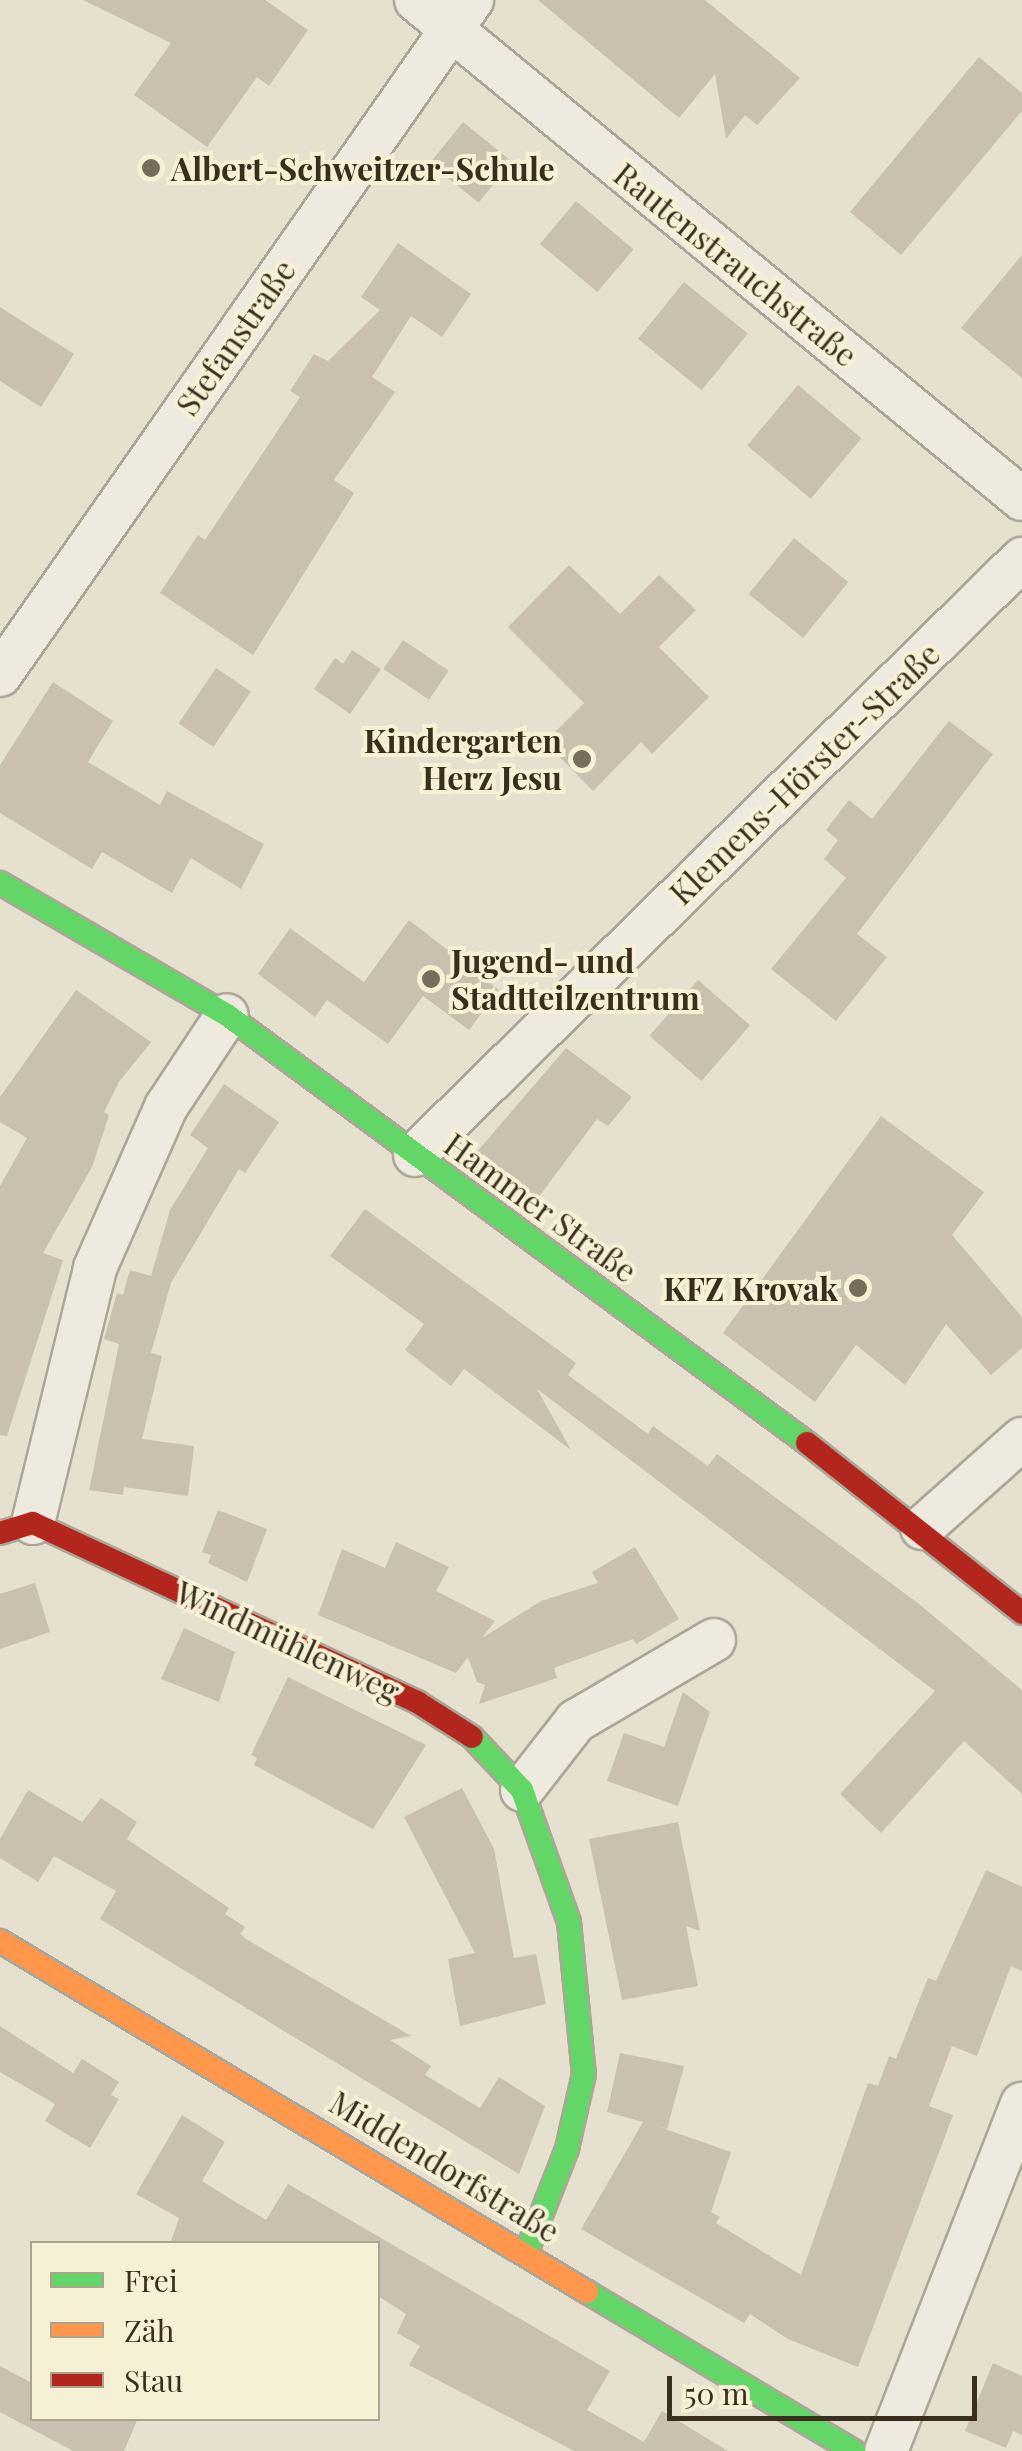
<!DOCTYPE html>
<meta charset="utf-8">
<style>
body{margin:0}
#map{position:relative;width:1022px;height:2451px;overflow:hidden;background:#e5e1ce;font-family:"Playfair Display",serif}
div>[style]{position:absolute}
.building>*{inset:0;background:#c9c0af;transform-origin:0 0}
.roads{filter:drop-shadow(2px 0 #aba697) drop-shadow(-2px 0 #aba697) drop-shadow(0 2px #aba697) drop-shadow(0 -2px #aba697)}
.street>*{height:42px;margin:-21px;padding:0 21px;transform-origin:21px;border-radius:21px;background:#eeeae0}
.fast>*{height:22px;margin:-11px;padding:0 11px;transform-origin:11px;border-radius:11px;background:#63d668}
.slow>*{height:22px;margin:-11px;padding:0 11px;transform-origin:11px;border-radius:11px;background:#ff974d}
.jam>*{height:22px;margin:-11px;padding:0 11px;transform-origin:11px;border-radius:11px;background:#b3261e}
.dots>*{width:28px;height:28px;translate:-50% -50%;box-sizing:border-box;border:5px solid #f6f0d5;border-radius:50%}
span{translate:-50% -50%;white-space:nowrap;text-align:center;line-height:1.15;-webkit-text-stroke:8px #f6f0d5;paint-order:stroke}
.poi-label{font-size:32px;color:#3a2f1f;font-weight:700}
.left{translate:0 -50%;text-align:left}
.right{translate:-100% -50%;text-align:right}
.street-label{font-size:32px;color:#3a2f1f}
.legend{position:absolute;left:30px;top:2241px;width:350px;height:180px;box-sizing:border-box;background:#f6f0d5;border:2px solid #aba38c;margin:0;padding:12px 18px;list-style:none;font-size:30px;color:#3a2f1f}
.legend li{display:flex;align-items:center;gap:20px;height:50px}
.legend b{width:50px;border:2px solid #aba38c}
.scale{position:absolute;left:667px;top:2376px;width:310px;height:45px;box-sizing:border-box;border:5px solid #3a2f1f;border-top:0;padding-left:12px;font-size:30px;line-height:35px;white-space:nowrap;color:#3a2f1f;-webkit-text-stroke:8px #f6f0d5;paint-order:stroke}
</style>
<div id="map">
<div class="building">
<i style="clip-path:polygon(83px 0,265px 0,308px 30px,269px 86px,257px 77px,207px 147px,134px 95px,171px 43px)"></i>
<i style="clip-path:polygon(538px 0,705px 0,800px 78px,757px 125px,745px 115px,726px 139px,715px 74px,679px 118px)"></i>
<i style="clip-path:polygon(979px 57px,1022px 93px,1022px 111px,901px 255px,850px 212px)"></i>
<i style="left:463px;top:122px;width:63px;height:53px;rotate:39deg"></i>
<i style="left:576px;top:201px;width:75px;height:56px;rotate:40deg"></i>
<i style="clip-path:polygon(398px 243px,471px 294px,442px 337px,411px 316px,372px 377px,395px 392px,334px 480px,354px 493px,253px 655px,160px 593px,198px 535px,205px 540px,300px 397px,290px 391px,314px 354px,328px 361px,380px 310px,361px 297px)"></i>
<i style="clip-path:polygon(1022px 255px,1022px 378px,961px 328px)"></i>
<i style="left:684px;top:282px;width:82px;height:73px;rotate:39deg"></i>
<i style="clip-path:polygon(0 307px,74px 354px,41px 407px,0 381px)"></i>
<i style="left:798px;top:385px;width:83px;height:79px;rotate:40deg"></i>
<i style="left:794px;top:538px;width:70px;height:72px;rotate:39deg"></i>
<i style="clip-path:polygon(569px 565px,620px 614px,659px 575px,696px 610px,659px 647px,709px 697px,652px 754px,641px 742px,593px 791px,545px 742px,584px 703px,508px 627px)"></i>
<i style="left:403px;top:640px;width:55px;height:35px;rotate:34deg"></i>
<i style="clip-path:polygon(352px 650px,381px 669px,350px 714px,314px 689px,335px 658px,343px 664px)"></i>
<i style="left:216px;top:668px;width:42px;height:67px;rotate:34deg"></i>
<i style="clip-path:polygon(53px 682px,113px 721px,88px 762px,160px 805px,167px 791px,264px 844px,241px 889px,191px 858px,172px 893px,102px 852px,92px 869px,0 813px,0 765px)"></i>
<i style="clip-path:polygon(949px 721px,993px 754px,857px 934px,887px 957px,836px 1021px,771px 969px,846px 878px,824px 859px,838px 840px,826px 830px,849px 800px,872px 819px)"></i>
<i style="clip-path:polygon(409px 920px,499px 990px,469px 1030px,423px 996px,388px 1044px,327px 1000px,315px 1017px,258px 974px,290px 928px,364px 982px)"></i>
<i style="left:698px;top:980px;width:69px;height:74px;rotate:41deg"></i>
<i style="clip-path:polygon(76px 990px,151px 1042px,119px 1082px,104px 1112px,109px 1115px,92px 1167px,43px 1253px,63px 1260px,7px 1436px,0 1435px,0 1186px,27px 1138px,0 1122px,0 1097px)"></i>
<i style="clip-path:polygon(566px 1048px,632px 1097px,608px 1126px,597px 1119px,538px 1198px,474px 1155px)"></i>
<i style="clip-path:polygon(224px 1084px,279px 1122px,245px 1173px,239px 1169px,171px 1283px,151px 1353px,162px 1356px,142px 1439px,194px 1446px,188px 1496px,124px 1487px,123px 1495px,89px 1490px,119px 1344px,104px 1339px,117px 1293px,123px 1295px,130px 1270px,151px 1276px,170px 1210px,208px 1148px,190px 1135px)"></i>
<i style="clip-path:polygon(881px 1116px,984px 1192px,952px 1235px,1022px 1317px,1022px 1348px,991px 1375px,946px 1324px,905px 1385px,856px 1345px,815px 1402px,723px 1333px)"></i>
<i style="clip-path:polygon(365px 1209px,576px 1363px,568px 1375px,648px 1434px,653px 1426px,708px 1466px,717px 1454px,919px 1604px,1022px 1690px,1022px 1794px,964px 1741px,881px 1833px,840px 1794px,935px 1691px,537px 1389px,571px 1450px,464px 1369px,451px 1386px,405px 1350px,424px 1324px,330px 1256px)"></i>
<i style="clip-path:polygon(218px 1510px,267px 1529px,247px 1582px,208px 1563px,211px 1555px,202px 1552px)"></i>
<i style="clip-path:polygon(396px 1542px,449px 1567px,436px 1591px,495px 1621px,482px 1638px,541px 1601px,598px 1583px,592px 1572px,635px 1547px,679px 1619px,636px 1644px,633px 1639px,554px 1668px,557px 1678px,479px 1704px,485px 1685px,477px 1682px,468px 1657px,456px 1673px,318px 1615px,342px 1549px,385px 1568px)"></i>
<i style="clip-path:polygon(35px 1583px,50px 1632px,0 1649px,0 1594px)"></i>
<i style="clip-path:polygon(184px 1628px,235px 1652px,219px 1702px,161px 1679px)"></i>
<i style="clip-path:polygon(288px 1677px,426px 1745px,373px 1829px,254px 1765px,257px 1758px,251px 1755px)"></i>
<i style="clip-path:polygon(683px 1692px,710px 1712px,678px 1806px,607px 1781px,624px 1733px,664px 1747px)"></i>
<i style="clip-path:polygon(462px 1788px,494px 1849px,514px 1958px,536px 1954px,546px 2004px,460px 2026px,448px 1959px,475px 1953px,404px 1817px)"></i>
<i style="clip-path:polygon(28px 1790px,82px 1822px,101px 1798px,137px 1822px,127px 1839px,229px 1908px,225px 1914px,245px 1927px,240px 1934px,246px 1939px,411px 2036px,390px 2040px,431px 2066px,425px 2075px,480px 2108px,499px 2077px,545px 2106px,519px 2174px,100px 1919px,116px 1891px,54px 1856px,38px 1882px,0 1858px,0 1839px)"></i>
<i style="clip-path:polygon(678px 1822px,700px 1931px,686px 1926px,698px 1986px,622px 2000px,589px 1839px)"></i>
<i style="clip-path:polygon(986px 1870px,1022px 1887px,1022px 1971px,1011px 1966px,977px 2056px,952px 2046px,929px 2106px,953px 2115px,858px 2367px,788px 2339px,750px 2314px,744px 2323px,581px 2229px,643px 2122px,607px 2112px,620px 2053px,684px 2066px,667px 2129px,654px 2125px,731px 2152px,711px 2212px,720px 2217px,716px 2223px,801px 2275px,868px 2083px,878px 2086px,889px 2056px,896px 2059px,928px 1978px,936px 1981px)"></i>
<i style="clip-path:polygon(0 2026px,73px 2073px,82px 2059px,119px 2082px,111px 2095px,119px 2099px,90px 2148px,45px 2121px,55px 2104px,0 2072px)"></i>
<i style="clip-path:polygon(182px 2115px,225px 2142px,202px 2181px,229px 2198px,266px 2220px,288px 2184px,610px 2371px,587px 2410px,644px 2442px,662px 2411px,728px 2451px,574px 2451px,409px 2365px,420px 2346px,397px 2333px,406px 2314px,378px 2296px,378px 2244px,170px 2244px,179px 2218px,136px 2194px)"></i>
<i style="clip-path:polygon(993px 2363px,1022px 2376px,1022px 2435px,1013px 2431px,1006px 2448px,965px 2431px)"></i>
<i style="clip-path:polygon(0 2366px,32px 2383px,32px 2418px,138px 2418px,124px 2451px,73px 2451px,0 2412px)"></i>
</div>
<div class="roads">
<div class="street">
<i style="left:416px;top:0;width:785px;rotate:39.47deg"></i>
<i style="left:0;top:675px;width:824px;rotate:-55.04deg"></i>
<i style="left:415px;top:1155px;width:851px;rotate:-44.48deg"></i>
<i style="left:33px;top:1523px;width:262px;rotate:-76.3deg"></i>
<i style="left:95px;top:1268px;width:176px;rotate:-66.2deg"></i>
<i style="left:166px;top:1107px;width:110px;rotate:-56.5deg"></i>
<i style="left:922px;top:1528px;width:134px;rotate:-41.7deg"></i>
<i style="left:522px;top:1790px;width:88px;rotate:-52deg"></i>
<i style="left:576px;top:1721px;width:160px;rotate:-30.4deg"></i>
<i style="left:886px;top:2451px;width:373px;rotate:-68.6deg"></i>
</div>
<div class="fast">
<i style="left:0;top:883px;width:263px;rotate:30.2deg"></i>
<i style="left:227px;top:1015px;width:721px;rotate:36.42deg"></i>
<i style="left:472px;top:1737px;width:73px;rotate:46.7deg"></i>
<i style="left:522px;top:1790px;width:140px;rotate:70.4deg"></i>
<i style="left:569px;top:1922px;width:153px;rotate:84.4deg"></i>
<i style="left:584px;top:2074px;width:77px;rotate:102.8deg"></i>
<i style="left:567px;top:2149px;width:110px;rotate:111.4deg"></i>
<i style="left:587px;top:2292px;width:311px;rotate:30.8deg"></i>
</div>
<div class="slow">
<i style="left:0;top:1941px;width:684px;rotate:30.88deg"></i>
</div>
<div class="jam">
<i style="left:807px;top:1443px;width:274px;rotate:38.3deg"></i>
<i style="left:0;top:1533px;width:34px;rotate:-17deg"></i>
<i style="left:33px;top:1523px;width:424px;rotate:25deg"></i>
<i style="left:417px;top:1702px;width:65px;rotate:32.5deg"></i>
</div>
</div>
<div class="dots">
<i style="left:151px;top:168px;background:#766d5c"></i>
<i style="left:582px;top:759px;background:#766d5c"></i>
<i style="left:431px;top:979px;background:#766d5c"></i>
<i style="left:858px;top:1288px;background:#766d5c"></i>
</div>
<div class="poi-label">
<span class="left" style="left:171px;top:168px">Albert-Schweitzer-Schule</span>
<span class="right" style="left:562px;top:759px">Kindergarten<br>Herz Jesu</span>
<span class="left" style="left:451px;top:979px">Jugend- und<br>Stadtteilzentrum</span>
<span class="right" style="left:838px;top:1288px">KFZ Krovak</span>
</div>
<div class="street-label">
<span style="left:736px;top:264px;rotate:39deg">Rautenstrauchstraße</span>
<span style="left:235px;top:337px;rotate:-55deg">Stefanstraße</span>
<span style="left:804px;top:773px;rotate:-44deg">Klemens-Hörster-Straße</span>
<span style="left:541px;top:1207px;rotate:36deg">Hammer Straße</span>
<span style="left:288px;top:1641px;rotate:25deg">Windmühlenweg</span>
<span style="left:445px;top:2166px;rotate:31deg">Middendorfstraße</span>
</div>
<ul class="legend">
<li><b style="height:12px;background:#63d668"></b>Frei</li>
<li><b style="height:12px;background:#ff974d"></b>Zäh</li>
<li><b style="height:12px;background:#b3261e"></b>Stau</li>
</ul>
<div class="scale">50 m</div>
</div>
